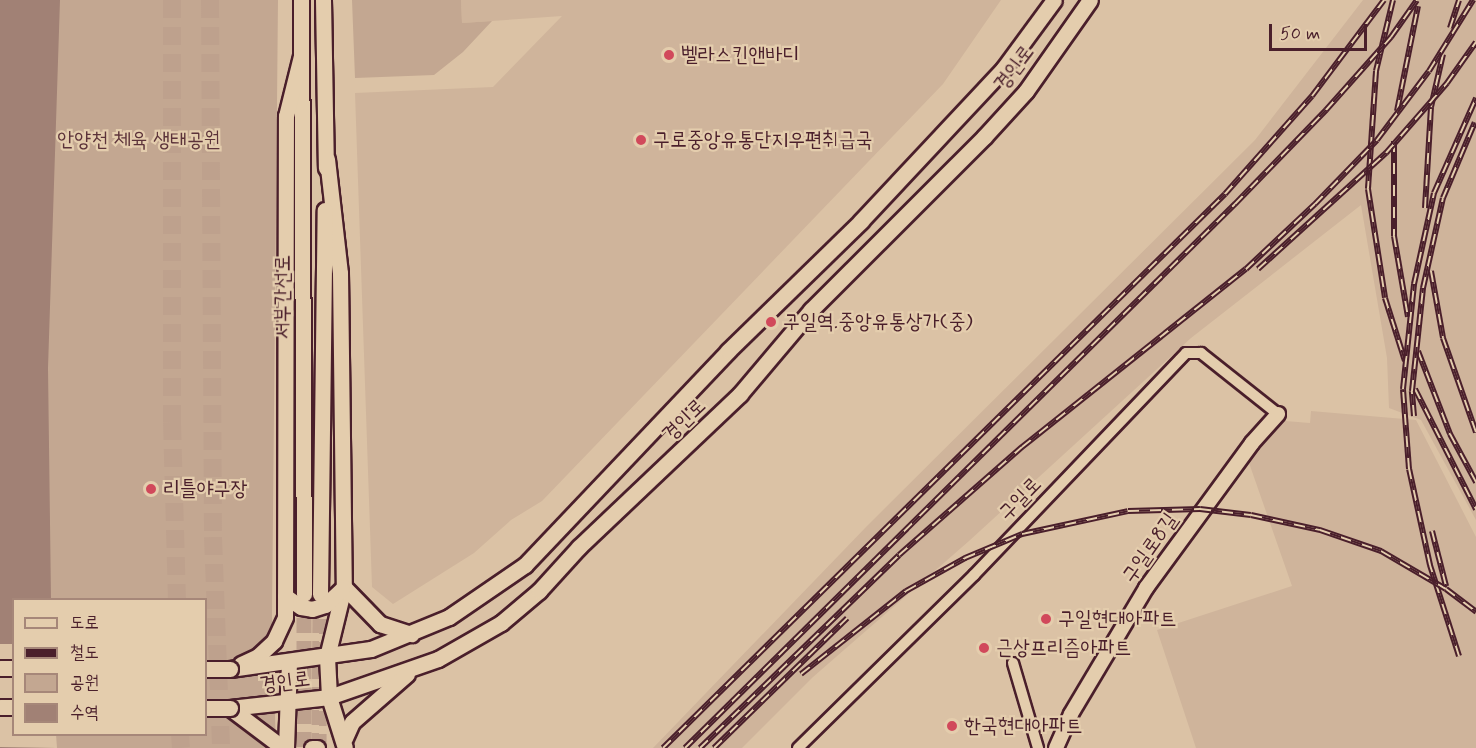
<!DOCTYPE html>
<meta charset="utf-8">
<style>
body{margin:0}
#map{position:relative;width:1476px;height:748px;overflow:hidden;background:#dbc2a5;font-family:Mynerve,"Poor Story",sans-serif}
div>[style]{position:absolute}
.built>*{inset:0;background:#cfb49b}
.green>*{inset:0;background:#c3a791}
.water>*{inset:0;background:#a18175}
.pier>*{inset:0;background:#dbc2a5}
.primary-tunnel>*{height:15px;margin-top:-7.5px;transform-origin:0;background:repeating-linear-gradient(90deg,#bea18d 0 15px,transparent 0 23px)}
.highway-tunnel>*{height:18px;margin-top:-9px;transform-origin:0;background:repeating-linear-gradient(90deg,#bea18d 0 18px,transparent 0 27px)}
.roads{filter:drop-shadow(2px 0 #4a1f2b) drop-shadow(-2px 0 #4a1f2b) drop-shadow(0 2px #4a1f2b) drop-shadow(0 -2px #4a1f2b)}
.street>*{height:10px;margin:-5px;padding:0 5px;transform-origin:5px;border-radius:5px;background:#e4cdad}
.secondary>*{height:14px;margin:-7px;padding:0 7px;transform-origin:7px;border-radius:7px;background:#e4cdad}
.primary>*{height:15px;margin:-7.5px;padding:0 7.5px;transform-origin:7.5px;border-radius:7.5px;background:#e4cdad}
.rail>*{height:6px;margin-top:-3px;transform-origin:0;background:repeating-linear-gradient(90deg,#e4cdad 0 11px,#4a1f2b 0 22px);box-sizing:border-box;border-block:2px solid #4a1f2b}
.bridges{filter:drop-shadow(2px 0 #4a1f2b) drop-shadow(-2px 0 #4a1f2b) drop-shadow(0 2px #4a1f2b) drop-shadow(0 -2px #4a1f2b)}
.primary-bridge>*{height:15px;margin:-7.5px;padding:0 7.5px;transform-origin:7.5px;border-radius:7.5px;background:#e4cdad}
.dots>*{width:16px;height:16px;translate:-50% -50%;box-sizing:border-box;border:3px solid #e4cdad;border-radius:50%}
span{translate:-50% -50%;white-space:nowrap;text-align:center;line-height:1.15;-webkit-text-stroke:4.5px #e4cdad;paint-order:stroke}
.poi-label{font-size:21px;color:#4a1f2b}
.left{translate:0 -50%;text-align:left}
.street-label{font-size:21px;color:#4a1f2b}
.park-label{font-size:21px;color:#5c333a}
.legend{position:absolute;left:12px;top:598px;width:195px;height:138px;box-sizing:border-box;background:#e4cdad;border:2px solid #a68779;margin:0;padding:8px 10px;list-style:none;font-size:18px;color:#4a1f2b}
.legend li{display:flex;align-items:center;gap:12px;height:30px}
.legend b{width:30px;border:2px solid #a68779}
.scale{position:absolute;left:1269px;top:24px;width:98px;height:27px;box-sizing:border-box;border:3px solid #4a1f2b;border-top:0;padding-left:8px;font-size:18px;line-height:21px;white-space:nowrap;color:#4a1f2b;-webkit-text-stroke:4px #e4cdad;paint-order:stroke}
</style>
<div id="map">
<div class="built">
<i style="clip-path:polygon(461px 0,1001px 0,943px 84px,542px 501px,511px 520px,474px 553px,393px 604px,372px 587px,355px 93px,493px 87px,562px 16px,462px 23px)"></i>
<i style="clip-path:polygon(1363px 0,1476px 0,1476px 520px,1421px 420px,1389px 408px,1387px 358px,1361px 205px,1191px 338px,969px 541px,813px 677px,742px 748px,653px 748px,867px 526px,1255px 140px)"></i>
<i style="clip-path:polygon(1311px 411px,1416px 420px,1476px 537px,1476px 748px,1196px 748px,1157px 630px,1292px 586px,1248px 460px,1285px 421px,1310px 423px)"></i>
</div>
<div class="green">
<i style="clip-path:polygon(evenodd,0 0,278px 0,272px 616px,276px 748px,0 748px,0 0,14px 600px,206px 600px,206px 734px,14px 734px,14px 600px)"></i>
<i style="clip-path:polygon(352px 0,461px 0,462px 23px,492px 21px,463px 52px,434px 75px,355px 78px)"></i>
</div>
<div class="water">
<i style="clip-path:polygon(0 0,60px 0,48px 368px,51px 599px,14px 600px,14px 734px,53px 735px,54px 748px,0 748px)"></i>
</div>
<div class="pier">
<i style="clip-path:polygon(0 644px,13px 644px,14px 734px,56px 734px,57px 748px,0 747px)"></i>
</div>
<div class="primary-tunnel">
<i style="left:304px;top:594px;width:154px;rotate:90deg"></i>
<i style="left:319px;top:748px;width:153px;rotate:-89.6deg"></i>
</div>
<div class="highway-tunnel">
<i style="left:172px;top:0;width:422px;rotate:90deg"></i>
<i style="left:172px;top:422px;width:178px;rotate:88.4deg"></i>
<i style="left:210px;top:0;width:537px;rotate:89.68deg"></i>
<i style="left:213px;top:537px;width:211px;rotate:87.8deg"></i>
<i style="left:180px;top:734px;width:14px;rotate:86deg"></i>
</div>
<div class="roads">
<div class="street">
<i style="left:1013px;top:663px;width:89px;rotate:73.6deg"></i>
<i style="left:798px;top:748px;width:247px;rotate:-44.5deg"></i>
<i style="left:974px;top:575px;width:307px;rotate:-46.3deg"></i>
<i style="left:1186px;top:353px;width:15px"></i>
<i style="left:1201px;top:353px;width:98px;rotate:38.4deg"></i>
</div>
<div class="secondary">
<i style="left:1056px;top:748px;width:37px;rotate:-66deg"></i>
<i style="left:1071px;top:714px;width:147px;rotate:-59.2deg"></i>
<i style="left:1146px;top:588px;width:180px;rotate:-53.8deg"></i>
<i style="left:1252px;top:443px;width:39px;rotate:-48deg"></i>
</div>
<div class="primary">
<i style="left:301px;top:0;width:594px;rotate:89.71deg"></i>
<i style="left:323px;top:0;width:168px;rotate:89deg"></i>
<i style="left:327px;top:159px;width:115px;rotate:83.5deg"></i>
<i style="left:340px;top:273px;width:314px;rotate:89.3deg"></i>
<i style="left:344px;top:587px;width:72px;rotate:103.7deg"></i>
<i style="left:327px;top:657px;width:40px;rotate:87.1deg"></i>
<i style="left:329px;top:697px;width:53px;rotate:72.6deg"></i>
<i style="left:344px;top:587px;width:52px;rotate:45.8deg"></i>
<i style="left:380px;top:624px;width:33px;rotate:18deg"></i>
<i style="left:320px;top:594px;width:384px;rotate:-89.3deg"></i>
<i style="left:285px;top:596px;width:19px;rotate:35deg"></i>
<i style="left:301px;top:607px;width:11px;rotate:10deg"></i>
<i style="left:312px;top:609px;width:14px;rotate:-17deg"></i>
<i style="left:325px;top:605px;width:23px;rotate:-43deg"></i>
<i style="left:241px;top:664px;width:19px;rotate:-25deg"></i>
<i style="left:258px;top:656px;width:22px;rotate:-43deg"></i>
<i style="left:274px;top:641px;width:26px;rotate:-65deg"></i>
<i style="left:285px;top:617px;width:501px;rotate:-89.89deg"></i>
<i style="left:286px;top:116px;width:62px;rotate:-76deg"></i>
<i style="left:0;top:668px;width:14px"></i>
<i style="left:230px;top:669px;width:142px;rotate:-8.1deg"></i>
<i style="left:371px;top:649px;width:84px;rotate:-22.3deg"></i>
<i style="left:449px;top:617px;width:92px;rotate:-34.4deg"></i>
<i style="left:525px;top:565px;width:295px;rotate:-46.5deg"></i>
<i style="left:728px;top:351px;width:186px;rotate:-44.3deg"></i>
<i style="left:861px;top:221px;width:209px;rotate:-46.9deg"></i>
<i style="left:1004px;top:68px;width:84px;rotate:-53.7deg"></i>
<i style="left:0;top:707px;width:14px"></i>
<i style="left:230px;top:708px;width:100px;rotate:-6.3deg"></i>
<i style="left:329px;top:697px;width:115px;rotate:-19.2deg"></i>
<i style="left:438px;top:659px;width:73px;rotate:-29.7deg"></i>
<i style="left:501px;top:623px;width:50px;rotate:-40.1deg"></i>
<i style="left:539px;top:591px;width:59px;rotate:-47.7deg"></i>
<i style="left:579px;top:547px;width:222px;rotate:-43.5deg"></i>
<i style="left:740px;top:394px;width:110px;rotate:-49.8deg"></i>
<i style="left:811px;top:310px;width:245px;rotate:-45deg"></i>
<i style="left:984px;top:137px;width:62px;rotate:-47.6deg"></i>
<i style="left:1026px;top:91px;width:111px;rotate:-54.9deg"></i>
<i style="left:230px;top:708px;width:66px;rotate:37deg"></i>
<i style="left:345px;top:738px;width:17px;rotate:-66deg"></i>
<i style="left:352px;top:722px;width:73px;rotate:-41.1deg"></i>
<i style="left:286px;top:748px;width:84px;rotate:-88deg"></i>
<i style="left:312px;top:748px;width:5px"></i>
</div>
</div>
<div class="rail">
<i style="left:1393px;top:0;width:73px;rotate:103.5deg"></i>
<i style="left:1376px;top:71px;width:118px;rotate:93.9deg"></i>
<i style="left:1368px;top:189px;width:110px;rotate:81.1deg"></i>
<i style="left:1385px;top:298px;width:66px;rotate:72.4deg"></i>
<i style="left:1450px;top:28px;width:29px;rotate:-72deg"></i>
<i style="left:1397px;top:111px;width:107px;rotate:-78.7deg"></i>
<i style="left:1394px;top:141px;width:95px;rotate:90deg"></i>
<i style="left:1394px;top:236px;width:82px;rotate:80.2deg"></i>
<i style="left:1425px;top:208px;width:101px;rotate:-86.6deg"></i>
<i style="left:1431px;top:107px;width:54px;rotate:-77.2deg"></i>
<i style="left:1258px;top:269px;width:173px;rotate:-42.2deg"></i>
<i style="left:1386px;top:153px;width:93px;rotate:-48.9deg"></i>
<i style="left:1447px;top:83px;width:50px;rotate:-54.7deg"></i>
<i style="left:1431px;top:271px;width:68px;rotate:79.8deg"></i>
<i style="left:1443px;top:338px;width:100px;rotate:70.7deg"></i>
<i style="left:1418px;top:351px;width:89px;rotate:68.9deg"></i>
<i style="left:1450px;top:434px;width:55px;rotate:61.6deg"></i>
<i style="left:1415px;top:389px;width:135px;rotate:63.1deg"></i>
<i style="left:1414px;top:416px;width:25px;rotate:-95deg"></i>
<i style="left:1412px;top:391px;width:104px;rotate:-83.9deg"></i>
<i style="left:1423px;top:288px;width:92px;rotate:-77.5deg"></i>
<i style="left:1443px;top:198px;width:82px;rotate:-67.2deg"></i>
<i style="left:1432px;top:531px;width:57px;rotate:75.7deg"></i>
<i style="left:1459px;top:656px;width:96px;rotate:-107.7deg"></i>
<i style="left:1430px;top:565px;width:98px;rotate:-102.3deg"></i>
<i style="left:1409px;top:469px;width:80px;rotate:-94.3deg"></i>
<i style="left:1403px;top:389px;width:106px;rotate:-84deg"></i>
<i style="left:1414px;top:284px;width:93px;rotate:-77.6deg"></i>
<i style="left:1434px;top:193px;width:104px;rotate:-66.1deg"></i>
<i style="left:801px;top:674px;width:134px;rotate:-38.3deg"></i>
<i style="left:906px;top:591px;width:68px;rotate:-29.2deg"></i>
<i style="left:965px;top:558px;width:62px;rotate:-22.8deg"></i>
<i style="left:1022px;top:534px;width:108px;rotate:-12.2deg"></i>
<i style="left:1128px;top:511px;width:72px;rotate:-1.6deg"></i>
<i style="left:1200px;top:509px;width:51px;rotate:6.7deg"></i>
<i style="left:1251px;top:515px;width:71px;rotate:12.3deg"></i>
<i style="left:1320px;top:530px;width:65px;rotate:19deg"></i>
<i style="left:1381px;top:551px;width:75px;rotate:30.3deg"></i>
<i style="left:1446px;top:589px;width:38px;rotate:37deg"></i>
<i style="left:663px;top:748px;width:789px;rotate:-44.59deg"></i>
<i style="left:1225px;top:194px;width:131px;rotate:-48.4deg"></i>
<i style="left:1312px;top:96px;width:120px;rotate:-53.1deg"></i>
<i style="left:685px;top:748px;width:774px;rotate:-44.69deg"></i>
<i style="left:1235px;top:204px;width:131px;rotate:-45.9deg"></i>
<i style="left:1326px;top:110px;width:98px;rotate:-48.3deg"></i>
<i style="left:1391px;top:37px;width:45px;rotate:-54.9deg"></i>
<i style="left:700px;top:748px;width:277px;rotate:-44.1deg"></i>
<i style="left:899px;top:555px;width:164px;rotate:-41.3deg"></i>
<i style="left:1022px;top:447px;width:286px;rotate:-38.5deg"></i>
<i style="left:1246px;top:269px;width:95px;rotate:-43.3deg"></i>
<i style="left:1315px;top:204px;width:89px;rotate:-45.9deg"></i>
<i style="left:1377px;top:140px;width:86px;rotate:-53deg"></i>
<i style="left:1429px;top:71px;width:84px;rotate:-58.2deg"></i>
<i style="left:714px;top:748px;width:186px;rotate:-44.3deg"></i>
</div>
<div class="bridges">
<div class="primary-bridge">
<i style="left:206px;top:669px;width:24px"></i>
<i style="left:206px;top:708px;width:24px"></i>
</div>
</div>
<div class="dots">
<i style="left:669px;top:55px;background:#d1495b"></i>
<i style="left:641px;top:140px;background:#d1495b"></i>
<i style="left:771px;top:322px;background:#d1495b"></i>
<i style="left:151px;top:489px;background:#d1495b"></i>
<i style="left:1046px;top:619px;background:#d1495b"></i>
<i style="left:984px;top:648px;background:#d1495b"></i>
<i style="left:952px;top:726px;background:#d1495b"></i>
</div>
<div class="poi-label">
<span class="left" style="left:681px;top:55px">벨라스킨앤바디</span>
<span class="left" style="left:653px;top:140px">구로중앙유통단지우편취급국</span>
<span class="left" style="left:783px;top:322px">구일역.중앙유통상가(중)</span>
<span class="left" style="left:163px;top:489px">리틀야구장</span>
<span class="left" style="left:1058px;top:619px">구일현대아파트</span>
<span class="left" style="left:996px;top:648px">근상프리즘아파트</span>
<span class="left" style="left:964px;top:726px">한국현대아파트</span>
</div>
<div class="street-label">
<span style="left:1014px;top:68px;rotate:-53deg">경인로</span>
<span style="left:283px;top:297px;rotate:-90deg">서부간선로</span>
<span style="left:684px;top:420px;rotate:-44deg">경인로</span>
<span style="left:1020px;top:499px;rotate:-46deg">구일로</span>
<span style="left:1150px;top:548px;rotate:-55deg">구일로8길</span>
<span style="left:285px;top:682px;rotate:-7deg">경인로</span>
</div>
<div class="park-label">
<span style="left:139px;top:140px">안양천 체육 생태공원</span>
</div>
<ul class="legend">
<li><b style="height:8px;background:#e4cdad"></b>도로</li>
<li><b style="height:8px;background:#4a1f2b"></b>철도</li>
<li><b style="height:16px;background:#c3a791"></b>공원</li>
<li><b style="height:16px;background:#a18175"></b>수역</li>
</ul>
<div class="scale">50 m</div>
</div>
